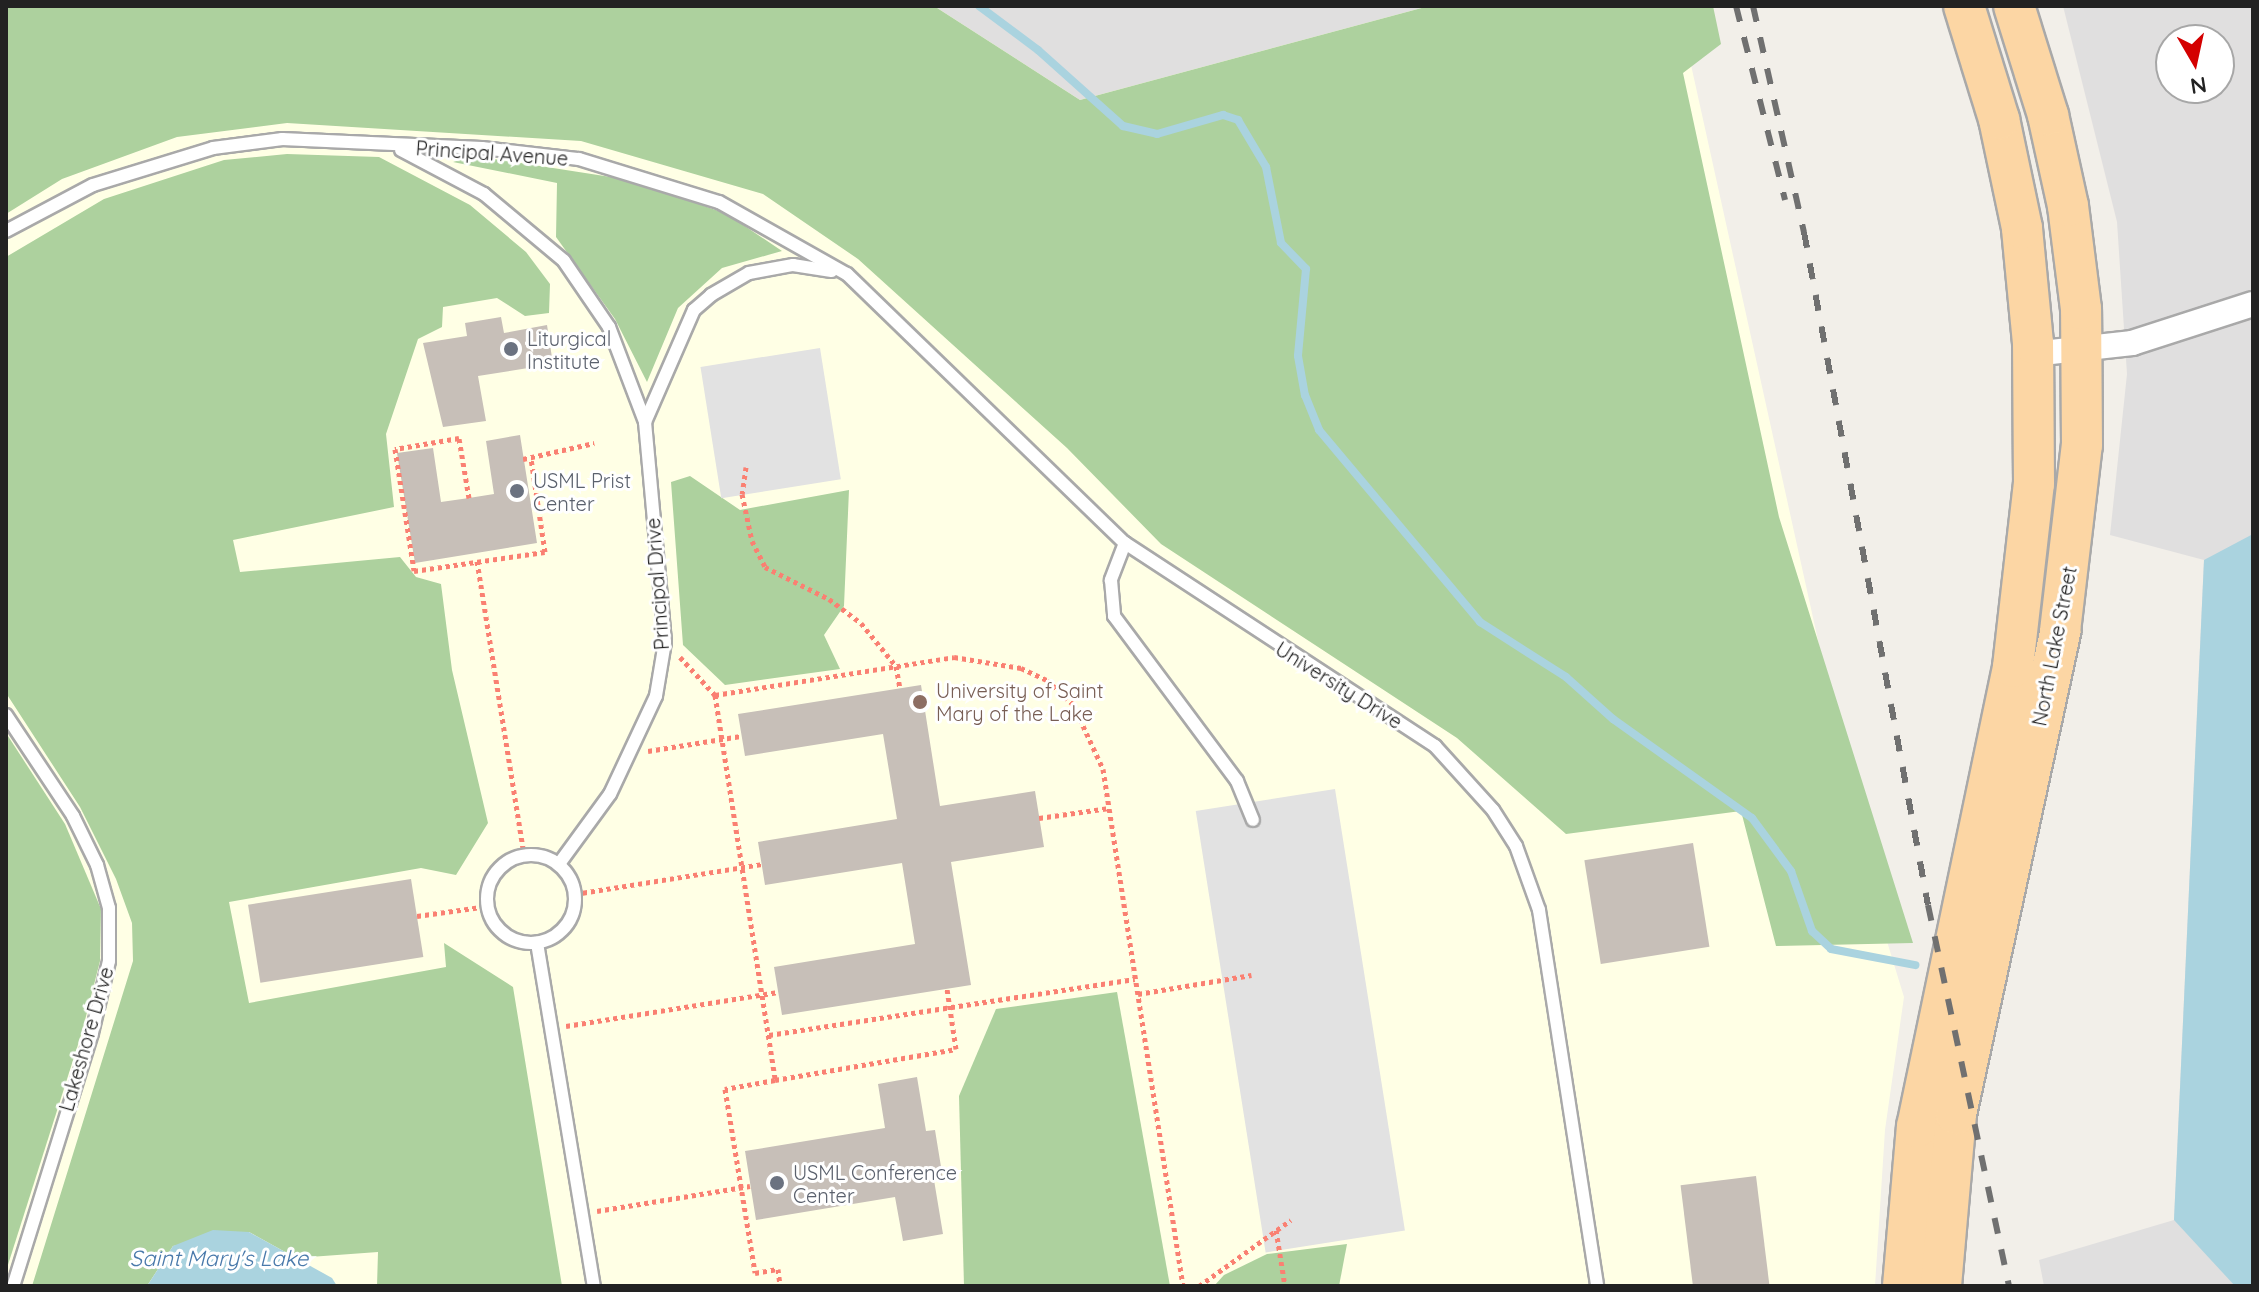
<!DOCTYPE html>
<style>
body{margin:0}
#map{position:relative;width:2259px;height:1292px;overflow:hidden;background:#f2efe9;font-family:Quicksand,sans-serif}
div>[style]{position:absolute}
.residential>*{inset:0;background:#e0dfdf}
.education>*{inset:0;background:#ffffe5}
.forest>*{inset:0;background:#add19e}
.parking>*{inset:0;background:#e2e2e2;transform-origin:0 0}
.water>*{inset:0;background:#aad3df}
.stream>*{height:8px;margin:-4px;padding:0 4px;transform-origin:4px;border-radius:4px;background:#aad3df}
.building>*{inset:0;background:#c7bfb8;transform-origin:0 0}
.path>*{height:5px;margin-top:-2.5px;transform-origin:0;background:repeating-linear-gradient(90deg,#fa8072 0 4px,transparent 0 8px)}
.roads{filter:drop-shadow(2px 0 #a9a9a9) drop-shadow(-2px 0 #a9a9a9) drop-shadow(0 2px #a9a9a9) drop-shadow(0 -2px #a9a9a9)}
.lane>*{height:12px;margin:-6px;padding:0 6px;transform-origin:6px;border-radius:6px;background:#fff}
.lane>.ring{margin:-6px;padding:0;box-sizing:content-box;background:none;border:12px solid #fff;border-radius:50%}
.street>*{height:24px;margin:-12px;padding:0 12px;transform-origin:12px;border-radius:12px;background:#fff}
.primary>*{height:40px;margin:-20px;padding:0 20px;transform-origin:20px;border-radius:20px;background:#fcd6a4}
.rail>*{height:6px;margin-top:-3px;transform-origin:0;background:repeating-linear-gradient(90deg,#707070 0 16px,transparent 0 32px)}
.dots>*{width:22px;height:22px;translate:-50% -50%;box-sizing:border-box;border:4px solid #fff;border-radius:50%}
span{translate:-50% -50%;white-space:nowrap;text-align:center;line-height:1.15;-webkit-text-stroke:6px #fff;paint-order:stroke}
.street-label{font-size:20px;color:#222}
.worship-label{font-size:20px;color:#5b616d}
.left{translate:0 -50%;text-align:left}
.education-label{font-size:20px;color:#785e54}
.water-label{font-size:22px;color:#4a7aab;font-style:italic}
.frame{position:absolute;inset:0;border:8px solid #222;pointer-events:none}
.north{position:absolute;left:2155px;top:24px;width:80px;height:80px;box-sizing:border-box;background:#fff;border:2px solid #a7a7a7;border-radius:50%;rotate:171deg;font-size:22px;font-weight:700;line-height:32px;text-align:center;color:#222}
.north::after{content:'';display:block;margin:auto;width:28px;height:36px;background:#d40000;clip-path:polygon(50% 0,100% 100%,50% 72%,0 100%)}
</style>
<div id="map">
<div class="residential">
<i style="clip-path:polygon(934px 6px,1429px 6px,1080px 100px)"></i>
<i style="clip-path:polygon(evenodd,2063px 6px,2253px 6px,2253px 1286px,2044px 1286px,2039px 1260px,2174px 1220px,2204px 560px,2110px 535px,2127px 374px,2117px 222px,2063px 6px,2171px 40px,2219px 40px,2219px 88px,2171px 88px,2171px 40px)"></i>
</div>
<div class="education">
<i style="clip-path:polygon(6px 6px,934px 6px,1080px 100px,1429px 6px,1678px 6px,1878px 912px,1904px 997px,1885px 1130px,1875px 1286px,6px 1286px)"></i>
</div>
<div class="forest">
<i style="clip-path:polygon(6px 6px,934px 6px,1080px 100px,1429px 6px,1713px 6px,1721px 44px,1683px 73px,1779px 517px,1913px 943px,1776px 946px,1741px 811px,1566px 834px,1457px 738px,1161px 544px,1067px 448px,858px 259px,763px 194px,581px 141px,287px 123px,177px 137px,62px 179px,6px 214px)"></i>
<i style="clip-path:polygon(287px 154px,379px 157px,470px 205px,526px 252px,550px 284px,549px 313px,525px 316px,497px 298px,443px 307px,442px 327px,418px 339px,386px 434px,394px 507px,233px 540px,240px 572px,400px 557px,416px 577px,441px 584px,452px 670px,488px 823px,456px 875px,421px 868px,229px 902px,249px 1003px,446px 967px,444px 943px,513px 987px,562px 1286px,377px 1286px,378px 1252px,296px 1258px,249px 1232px,173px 1246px,147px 1286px,32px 1286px,133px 961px,132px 923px,116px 879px,80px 807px,6px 693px,6px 257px,104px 199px,224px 160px)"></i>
<i style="clip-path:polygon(475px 156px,630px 180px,727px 214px,782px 251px,722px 268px,678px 308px,647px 382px,615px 319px,556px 237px,557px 183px,453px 162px)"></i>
<i style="clip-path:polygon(690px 476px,740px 510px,849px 490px,844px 606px,824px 635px,840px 669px,725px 685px,683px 645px,671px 482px)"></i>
<i style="clip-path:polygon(6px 733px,65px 824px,101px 909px,100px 961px,82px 1032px,6px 1271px)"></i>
<i style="clip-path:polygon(1117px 992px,1170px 1286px,964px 1286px,959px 1096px,996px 1009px)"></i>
<i style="clip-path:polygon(1347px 1244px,1339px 1286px,1214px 1286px,1224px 1275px,1267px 1254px)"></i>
</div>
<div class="parking">
<i style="left:820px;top:348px;width:133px;height:121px;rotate:81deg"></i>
<i style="left:1335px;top:789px;width:447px;height:141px;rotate:81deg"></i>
</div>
<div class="water">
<i style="clip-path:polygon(2253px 534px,2253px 1286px,2235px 1286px,2174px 1220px,2204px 560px)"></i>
<i style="clip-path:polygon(213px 1230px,249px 1232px,332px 1278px,337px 1286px,147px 1286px,173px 1246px)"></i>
</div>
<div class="stream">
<i style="left:979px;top:6px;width:74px;rotate:36.7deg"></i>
<i style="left:1038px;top:50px;width:114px;rotate:41.8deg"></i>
<i style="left:1123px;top:126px;width:35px;rotate:13deg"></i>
<i style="left:1157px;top:134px;width:69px;rotate:-16.1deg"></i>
<i style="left:1223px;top:115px;width:16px;rotate:18deg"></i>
<i style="left:1238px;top:120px;width:55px;rotate:59.2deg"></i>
<i style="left:1266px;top:167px;width:77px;rotate:78.8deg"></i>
<i style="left:1281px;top:243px;width:36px;rotate:46deg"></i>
<i style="left:1306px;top:269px;width:87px;rotate:95.3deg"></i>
<i style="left:1298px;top:356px;width:40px;rotate:80deg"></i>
<i style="left:1305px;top:395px;width:38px;rotate:68deg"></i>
<i style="left:1319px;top:430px;width:251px;rotate:50deg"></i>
<i style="left:1480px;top:622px;width:102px;rotate:32.6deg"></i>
<i style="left:1566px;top:677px;width:63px;rotate:41.8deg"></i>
<i style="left:1613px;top:719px;width:171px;rotate:35.5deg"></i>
<i style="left:1752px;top:818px;width:66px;rotate:53.7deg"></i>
<i style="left:1791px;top:871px;width:64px;rotate:70.7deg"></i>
<i style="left:1812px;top:931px;width:26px;rotate:43deg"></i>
<i style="left:1831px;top:949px;width:86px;rotate:10.8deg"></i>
</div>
<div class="building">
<i style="clip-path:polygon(501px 317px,504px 333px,547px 325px,553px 364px,478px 376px,486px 421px,443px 427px,423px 343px,467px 336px,465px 323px)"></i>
<i style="clip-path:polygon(520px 435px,537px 543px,415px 563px,397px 453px,433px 448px,441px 502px,469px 498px,494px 494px,486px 441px)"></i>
<i style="clip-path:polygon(921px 685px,940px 806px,1035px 791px,1044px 847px,951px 862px,971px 985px,782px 1015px,774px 967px,915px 944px,902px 863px,765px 885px,758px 842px,897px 819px,883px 734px,745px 756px,738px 714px)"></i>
<i style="left:1693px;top:843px;width:105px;height:110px;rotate:81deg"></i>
<i style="left:411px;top:879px;width:79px;height:165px;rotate:81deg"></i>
<i style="clip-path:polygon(917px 1077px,926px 1131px,935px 1130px,943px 1179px,934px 1180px,943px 1234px,903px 1241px,895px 1197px,756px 1220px,745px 1151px,885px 1128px,878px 1084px)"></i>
<i style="left:1756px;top:1176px;width:111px;height:76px;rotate:83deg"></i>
</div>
<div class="path">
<i style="left:523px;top:459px;width:73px;rotate:-12.7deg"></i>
<i style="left:746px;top:467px;width:27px;rotate:98deg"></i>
<i style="left:742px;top:494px;width:48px;rotate:78deg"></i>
<i style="left:752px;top:541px;width:29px;rotate:63deg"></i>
<i style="left:765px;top:567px;width:72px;rotate:26.6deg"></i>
<i style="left:829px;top:599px;width:40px;rotate:37deg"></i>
<i style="left:861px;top:623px;width:55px;rotate:50.9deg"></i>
<i style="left:896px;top:666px;width:22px;rotate:80deg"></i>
<i style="left:469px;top:498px;width:61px;rotate:-99.5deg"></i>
<i style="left:459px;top:438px;width:65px;rotate:170.2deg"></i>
<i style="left:395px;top:449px;width:123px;rotate:81.1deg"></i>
<i style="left:414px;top:571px;width:132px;rotate:-8.3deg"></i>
<i style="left:545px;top:552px;width:95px;rotate:-98.5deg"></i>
<i style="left:477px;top:561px;width:298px;rotate:80.9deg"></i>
<i style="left:680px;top:657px;width:52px;rotate:47.4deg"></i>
<i style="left:715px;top:695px;width:390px;rotate:81.1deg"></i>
<i style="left:775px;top:1080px;width:51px;rotate:169.8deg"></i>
<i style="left:725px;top:1089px;width:186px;rotate:80.7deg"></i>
<i style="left:755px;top:1273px;width:23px;rotate:-10deg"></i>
<i style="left:778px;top:1269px;width:17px;rotate:83deg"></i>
<i style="left:715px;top:695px;width:242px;rotate:-9deg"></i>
<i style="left:954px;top:657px;width:68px;rotate:9.3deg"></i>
<i style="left:1021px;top:668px;width:29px;rotate:25deg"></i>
<i style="left:1047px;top:680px;width:35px;rotate:43deg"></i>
<i style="left:1073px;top:704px;width:72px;rotate:65.2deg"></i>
<i style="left:1103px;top:769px;width:523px;rotate:81.2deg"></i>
<i style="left:648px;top:751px;width:94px;rotate:-9.2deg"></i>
<i style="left:1039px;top:818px;width:71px;rotate:-8.1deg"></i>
<i style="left:575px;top:894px;width:189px;rotate:-9.1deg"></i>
<i style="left:417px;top:916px;width:72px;rotate:-8deg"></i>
<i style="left:1138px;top:994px;width:115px;rotate:-9.5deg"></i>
<i style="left:566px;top:1026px;width:215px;rotate:-9.1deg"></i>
<i style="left:769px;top:1035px;width:370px;rotate:-8.7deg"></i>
<i style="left:775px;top:1080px;width:184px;rotate:-9.7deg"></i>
<i style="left:956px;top:1049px;width:61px;rotate:-98.5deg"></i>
<i style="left:597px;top:1211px;width:155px;rotate:-9.3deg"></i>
<i style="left:1276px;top:1230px;width:57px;rotate:80.9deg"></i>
<i style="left:1199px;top:1286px;width:113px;rotate:-35.7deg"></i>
</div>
<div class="roads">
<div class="lane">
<i style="left:401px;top:150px;width:94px;rotate:27.9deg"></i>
<i style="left:484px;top:194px;width:104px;rotate:39.9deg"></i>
<i style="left:564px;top:261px;width:80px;rotate:55.7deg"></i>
<i style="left:609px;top:327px;width:102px;rotate:69.2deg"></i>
<i style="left:645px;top:422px;width:221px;rotate:84.8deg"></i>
<i style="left:665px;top:642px;width:55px;rotate:99.5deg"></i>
<i style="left:656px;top:696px;width:108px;rotate:115.1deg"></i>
<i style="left:610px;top:794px;width:87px;rotate:126.1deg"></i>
<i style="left:6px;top:231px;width:98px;rotate:-27.9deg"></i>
<i style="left:93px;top:185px;width:126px;rotate:-17.1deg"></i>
<i style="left:213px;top:148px;width:70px;rotate:-7.4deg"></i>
<i style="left:282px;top:139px;width:200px;rotate:2.6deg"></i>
<i style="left:482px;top:148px;width:98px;rotate:6.5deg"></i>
<i style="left:579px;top:159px;width:146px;rotate:17.1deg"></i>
<i style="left:719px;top:202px;width:147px;rotate:29.4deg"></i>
<i style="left:847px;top:274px;width:387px;rotate:44.1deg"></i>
<i style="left:1125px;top:543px;width:371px;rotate:33.2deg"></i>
<i style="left:1435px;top:746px;width:86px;rotate:47.8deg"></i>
<i style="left:1493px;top:810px;width:43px;rotate:57.4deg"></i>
<i style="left:1516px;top:846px;width:68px;rotate:70.2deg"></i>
<i style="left:1539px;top:910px;width:380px;rotate:81.2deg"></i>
<i style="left:645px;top:422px;width:122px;rotate:-66.4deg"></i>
<i style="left:694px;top:310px;width:23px;rotate:-41deg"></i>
<i style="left:711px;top:295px;width:44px;rotate:-30.1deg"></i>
<i style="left:749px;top:273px;width:45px;rotate:-10.3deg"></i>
<i style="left:793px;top:265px;width:39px;rotate:9deg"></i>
<i style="left:1125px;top:543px;width:40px;rotate:111deg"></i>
<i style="left:1111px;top:580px;width:36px;rotate:85deg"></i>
<i style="left:1114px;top:616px;width:206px;rotate:53.3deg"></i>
<i style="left:1237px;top:781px;width:42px;rotate:67.7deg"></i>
<i style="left:6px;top:715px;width:121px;rotate:56.4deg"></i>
<i style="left:73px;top:816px;width:55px;rotate:63.9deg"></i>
<i style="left:97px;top:865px;width:45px;rotate:74.4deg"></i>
<i style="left:109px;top:908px;width:53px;rotate:90deg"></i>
<i style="left:109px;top:961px;width:74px;rotate:103.3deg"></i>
<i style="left:92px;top:1033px;width:265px;rotate:107.3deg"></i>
<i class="ring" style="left:487px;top:855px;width:76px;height:76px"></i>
<i style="left:537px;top:943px;width:348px;rotate:80.6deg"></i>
</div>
<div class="street">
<i style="left:2033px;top:354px;width:100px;rotate:-6.3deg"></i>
<i style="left:2132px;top:343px;width:127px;rotate:-17.9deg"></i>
</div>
<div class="primary">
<i style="left:1903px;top:1286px;width:160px;rotate:-85deg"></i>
<i style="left:1917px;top:1127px;width:470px;rotate:-78.2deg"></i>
<i style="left:2013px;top:667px;width:184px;rotate:-83.5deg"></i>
<i style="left:2034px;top:484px;width:141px;rotate:-90.4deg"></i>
<i style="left:2033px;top:343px;width:116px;rotate:-95.5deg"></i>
<i style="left:2022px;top:228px;width:111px;rotate:-101.9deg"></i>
<i style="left:1999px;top:119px;width:118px;rotate:-107.2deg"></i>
<i style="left:1941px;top:1286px;width:173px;rotate:-85deg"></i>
<i style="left:1956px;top:1114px;width:494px;rotate:-77.8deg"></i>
<i style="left:2060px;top:631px;width:187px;rotate:-83.3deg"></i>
<i style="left:2082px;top:445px;width:136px;rotate:-90.4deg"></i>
<i style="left:2081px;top:309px;width:104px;rotate:-97.2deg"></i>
<i style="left:2068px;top:206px;width:93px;rotate:-102.4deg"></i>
<i style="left:2048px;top:115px;width:114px;rotate:-107.3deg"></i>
</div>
</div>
<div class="rail">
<i style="left:1736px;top:6px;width:200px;rotate:75.8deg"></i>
<i style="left:1753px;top:6px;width:232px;rotate:77.3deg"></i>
<i style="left:1804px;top:232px;width:684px;rotate:79.56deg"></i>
<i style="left:1928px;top:905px;width:390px;rotate:78deg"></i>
</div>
<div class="dots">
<i style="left:511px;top:349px;background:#6b7280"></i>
<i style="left:517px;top:491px;background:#6b7280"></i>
<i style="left:920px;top:702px;background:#8d6e63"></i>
<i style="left:777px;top:1183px;background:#6b7280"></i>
</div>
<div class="street-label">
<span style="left:492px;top:153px;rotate:4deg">Principal Avenue</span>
<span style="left:657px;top:584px;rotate:-94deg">Principal Drive</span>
<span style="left:2054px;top:646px;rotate:-79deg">North Lake Street</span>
<span style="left:1339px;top:685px;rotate:32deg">University Drive</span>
<span style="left:86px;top:1039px;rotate:-74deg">Lakeshore Drive</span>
</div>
<div class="worship-label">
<span class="left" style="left:527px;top:350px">Liturgical<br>Institute</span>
<span class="left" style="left:533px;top:492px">USML Prist<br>Center</span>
<span class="left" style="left:793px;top:1184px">USML Conference<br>Center</span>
</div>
<div class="education-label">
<span class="left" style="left:936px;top:702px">University of Saint<br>Mary of the Lake</span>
</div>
<div class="water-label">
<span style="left:219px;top:1259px">Saint Mary's Lake</span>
</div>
<div class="frame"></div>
<div class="north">N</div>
</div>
